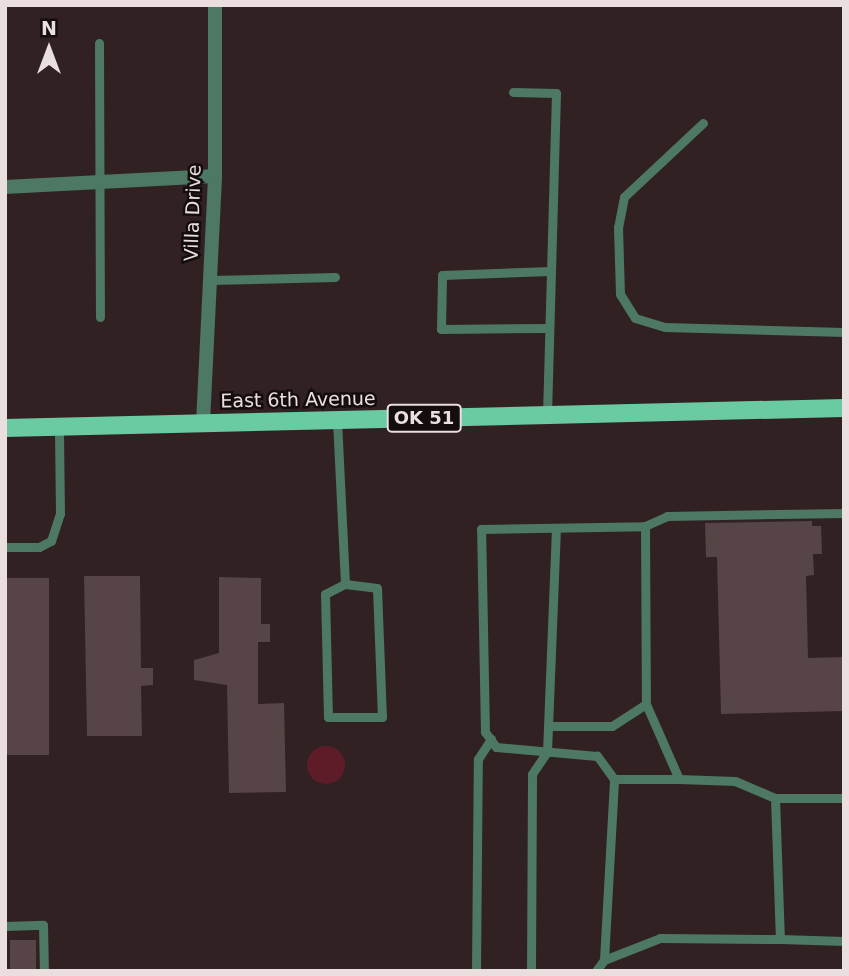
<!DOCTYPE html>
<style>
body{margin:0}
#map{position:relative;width:849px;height:976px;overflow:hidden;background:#312122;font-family:"DejaVu Sans",sans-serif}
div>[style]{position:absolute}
.green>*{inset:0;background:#5e1c29}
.round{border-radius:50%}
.building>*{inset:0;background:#574446;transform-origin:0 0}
.lane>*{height:9px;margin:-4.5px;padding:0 4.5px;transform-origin:4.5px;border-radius:4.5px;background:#4c7864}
.street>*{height:14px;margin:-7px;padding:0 7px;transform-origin:7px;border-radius:7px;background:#4c7864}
.primary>*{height:18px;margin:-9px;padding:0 9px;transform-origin:9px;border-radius:9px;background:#6acaa1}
span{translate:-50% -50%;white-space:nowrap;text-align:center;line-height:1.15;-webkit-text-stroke:5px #140d0d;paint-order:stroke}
.shield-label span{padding:2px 5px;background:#140d0d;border:2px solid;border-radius:5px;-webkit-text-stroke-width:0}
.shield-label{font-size:18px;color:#eadedf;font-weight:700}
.street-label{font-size:19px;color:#eadedf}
.frame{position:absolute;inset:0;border:7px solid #eadedf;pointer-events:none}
.north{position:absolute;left:14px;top:14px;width:70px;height:70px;-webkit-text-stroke:5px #140d0d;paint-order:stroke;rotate:0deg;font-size:19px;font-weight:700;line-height:28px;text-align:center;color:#eadedf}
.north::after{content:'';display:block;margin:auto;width:24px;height:32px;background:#eadedf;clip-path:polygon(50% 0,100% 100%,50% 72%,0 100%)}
</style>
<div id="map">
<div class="green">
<i class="round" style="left:307px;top:746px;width:38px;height:38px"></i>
</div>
<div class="building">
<i style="clip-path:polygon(812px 521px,812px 526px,821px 526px,822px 554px,813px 554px,814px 575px,806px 576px,808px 658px,844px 657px,844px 711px,721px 714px,717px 557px,706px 557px,705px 523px)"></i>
<i style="clip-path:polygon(84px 576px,140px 576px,141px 668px,153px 668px,153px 685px,141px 686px,142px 736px,87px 736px)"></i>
<i style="clip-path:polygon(219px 577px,261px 578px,261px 624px,270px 624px,270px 642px,258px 642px,258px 704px,284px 703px,286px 792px,229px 793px,227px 685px,194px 680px,194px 660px,219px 653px)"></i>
<i style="left:5px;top:578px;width:44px;height:177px"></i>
<i style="left:10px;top:940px;width:26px;height:31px"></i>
</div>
<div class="lane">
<i style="left:99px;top:43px;width:274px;rotate:89.8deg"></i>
<i style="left:513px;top:92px;width:43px;rotate:1.3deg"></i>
<i style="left:556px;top:93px;width:322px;rotate:91.6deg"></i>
<i style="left:703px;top:123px;width:108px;rotate:136.9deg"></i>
<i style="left:624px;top:197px;width:31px;rotate:101deg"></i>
<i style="left:618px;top:227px;width:67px;rotate:88.3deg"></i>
<i style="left:620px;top:294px;width:28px;rotate:58deg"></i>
<i style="left:635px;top:318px;width:31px;rotate:17deg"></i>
<i style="left:665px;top:327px;width:179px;rotate:1.6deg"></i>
<i style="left:210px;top:280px;width:125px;rotate:-1.4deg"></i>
<i style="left:549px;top:328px;width:108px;rotate:179.5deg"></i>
<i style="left:441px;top:329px;width:54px;rotate:-88.9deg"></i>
<i style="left:442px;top:275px;width:109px;rotate:-2.1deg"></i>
<i style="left:337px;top:420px;width:164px;rotate:87.2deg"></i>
<i style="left:645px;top:526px;width:178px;rotate:89.7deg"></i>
<i style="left:646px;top:704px;width:82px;rotate:66.3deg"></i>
<i style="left:679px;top:779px;width:56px;rotate:2deg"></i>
<i style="left:735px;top:781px;width:43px;rotate:23deg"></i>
<i style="left:775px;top:798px;width:69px"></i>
<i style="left:5px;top:547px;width:34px"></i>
<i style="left:39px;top:547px;width:13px;rotate:-27deg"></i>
<i style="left:51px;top:541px;width:28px;rotate:-72deg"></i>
<i style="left:60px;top:514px;width:88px;rotate:-90.7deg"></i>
<i style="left:345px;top:584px;width:32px;rotate:7deg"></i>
<i style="left:377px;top:588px;width:129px;rotate:87.8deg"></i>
<i style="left:382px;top:717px;width:54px;rotate:180deg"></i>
<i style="left:328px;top:717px;width:123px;rotate:-91.4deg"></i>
<i style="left:325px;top:594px;width:22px;rotate:-27deg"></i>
<i style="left:548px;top:726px;width:64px"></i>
<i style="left:612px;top:726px;width:40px;rotate:-32.9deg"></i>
<i style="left:679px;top:779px;width:65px;rotate:180deg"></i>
<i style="left:614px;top:779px;width:29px;rotate:-126deg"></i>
<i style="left:597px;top:756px;width:101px;rotate:-174.9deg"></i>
<i style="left:496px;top:747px;width:19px;rotate:-126deg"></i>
<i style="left:485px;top:732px;width:203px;rotate:-91.1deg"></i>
<i style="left:481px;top:529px;width:164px;rotate:-1deg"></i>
<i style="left:645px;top:526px;width:24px;rotate:-24deg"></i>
<i style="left:667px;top:516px;width:177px;rotate:-1deg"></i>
<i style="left:775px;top:798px;width:141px;rotate:88deg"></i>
<i style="left:780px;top:939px;width:64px;rotate:1.8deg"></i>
<i style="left:5px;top:926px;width:38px;rotate:-2deg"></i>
<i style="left:43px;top:925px;width:46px;rotate:88.8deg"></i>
<i style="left:604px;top:960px;width:60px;rotate:-21.4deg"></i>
<i style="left:660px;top:938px;width:120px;rotate:0.5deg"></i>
<i style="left:476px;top:971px;width:212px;rotate:-89.5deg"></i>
<i style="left:478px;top:759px;width:24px;rotate:-57deg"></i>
<i style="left:531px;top:971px;width:197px;rotate:-89.7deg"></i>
<i style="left:532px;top:774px;width:27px;rotate:-56deg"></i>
<i style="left:547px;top:752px;width:224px;rotate:-87.7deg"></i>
<i style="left:596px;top:971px;width:14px;rotate:-54deg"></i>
<i style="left:604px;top:960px;width:181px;rotate:-86.8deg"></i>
</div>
<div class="street">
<i style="left:5px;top:187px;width:210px;rotate:-3deg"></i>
<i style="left:203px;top:423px;width:247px;rotate:-87.2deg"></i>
<i style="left:215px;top:176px;width:171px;rotate:-90deg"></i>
</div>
<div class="primary">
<i style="left:5px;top:428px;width:839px;rotate:-1.37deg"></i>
</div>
<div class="shield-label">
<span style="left:424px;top:418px">OK 51</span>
</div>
<div class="street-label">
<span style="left:193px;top:213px;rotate:-88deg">Villa Drive</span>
<span style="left:298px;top:400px;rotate:-1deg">East 6th Avenue</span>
</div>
<div class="frame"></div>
<div class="north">N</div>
</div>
